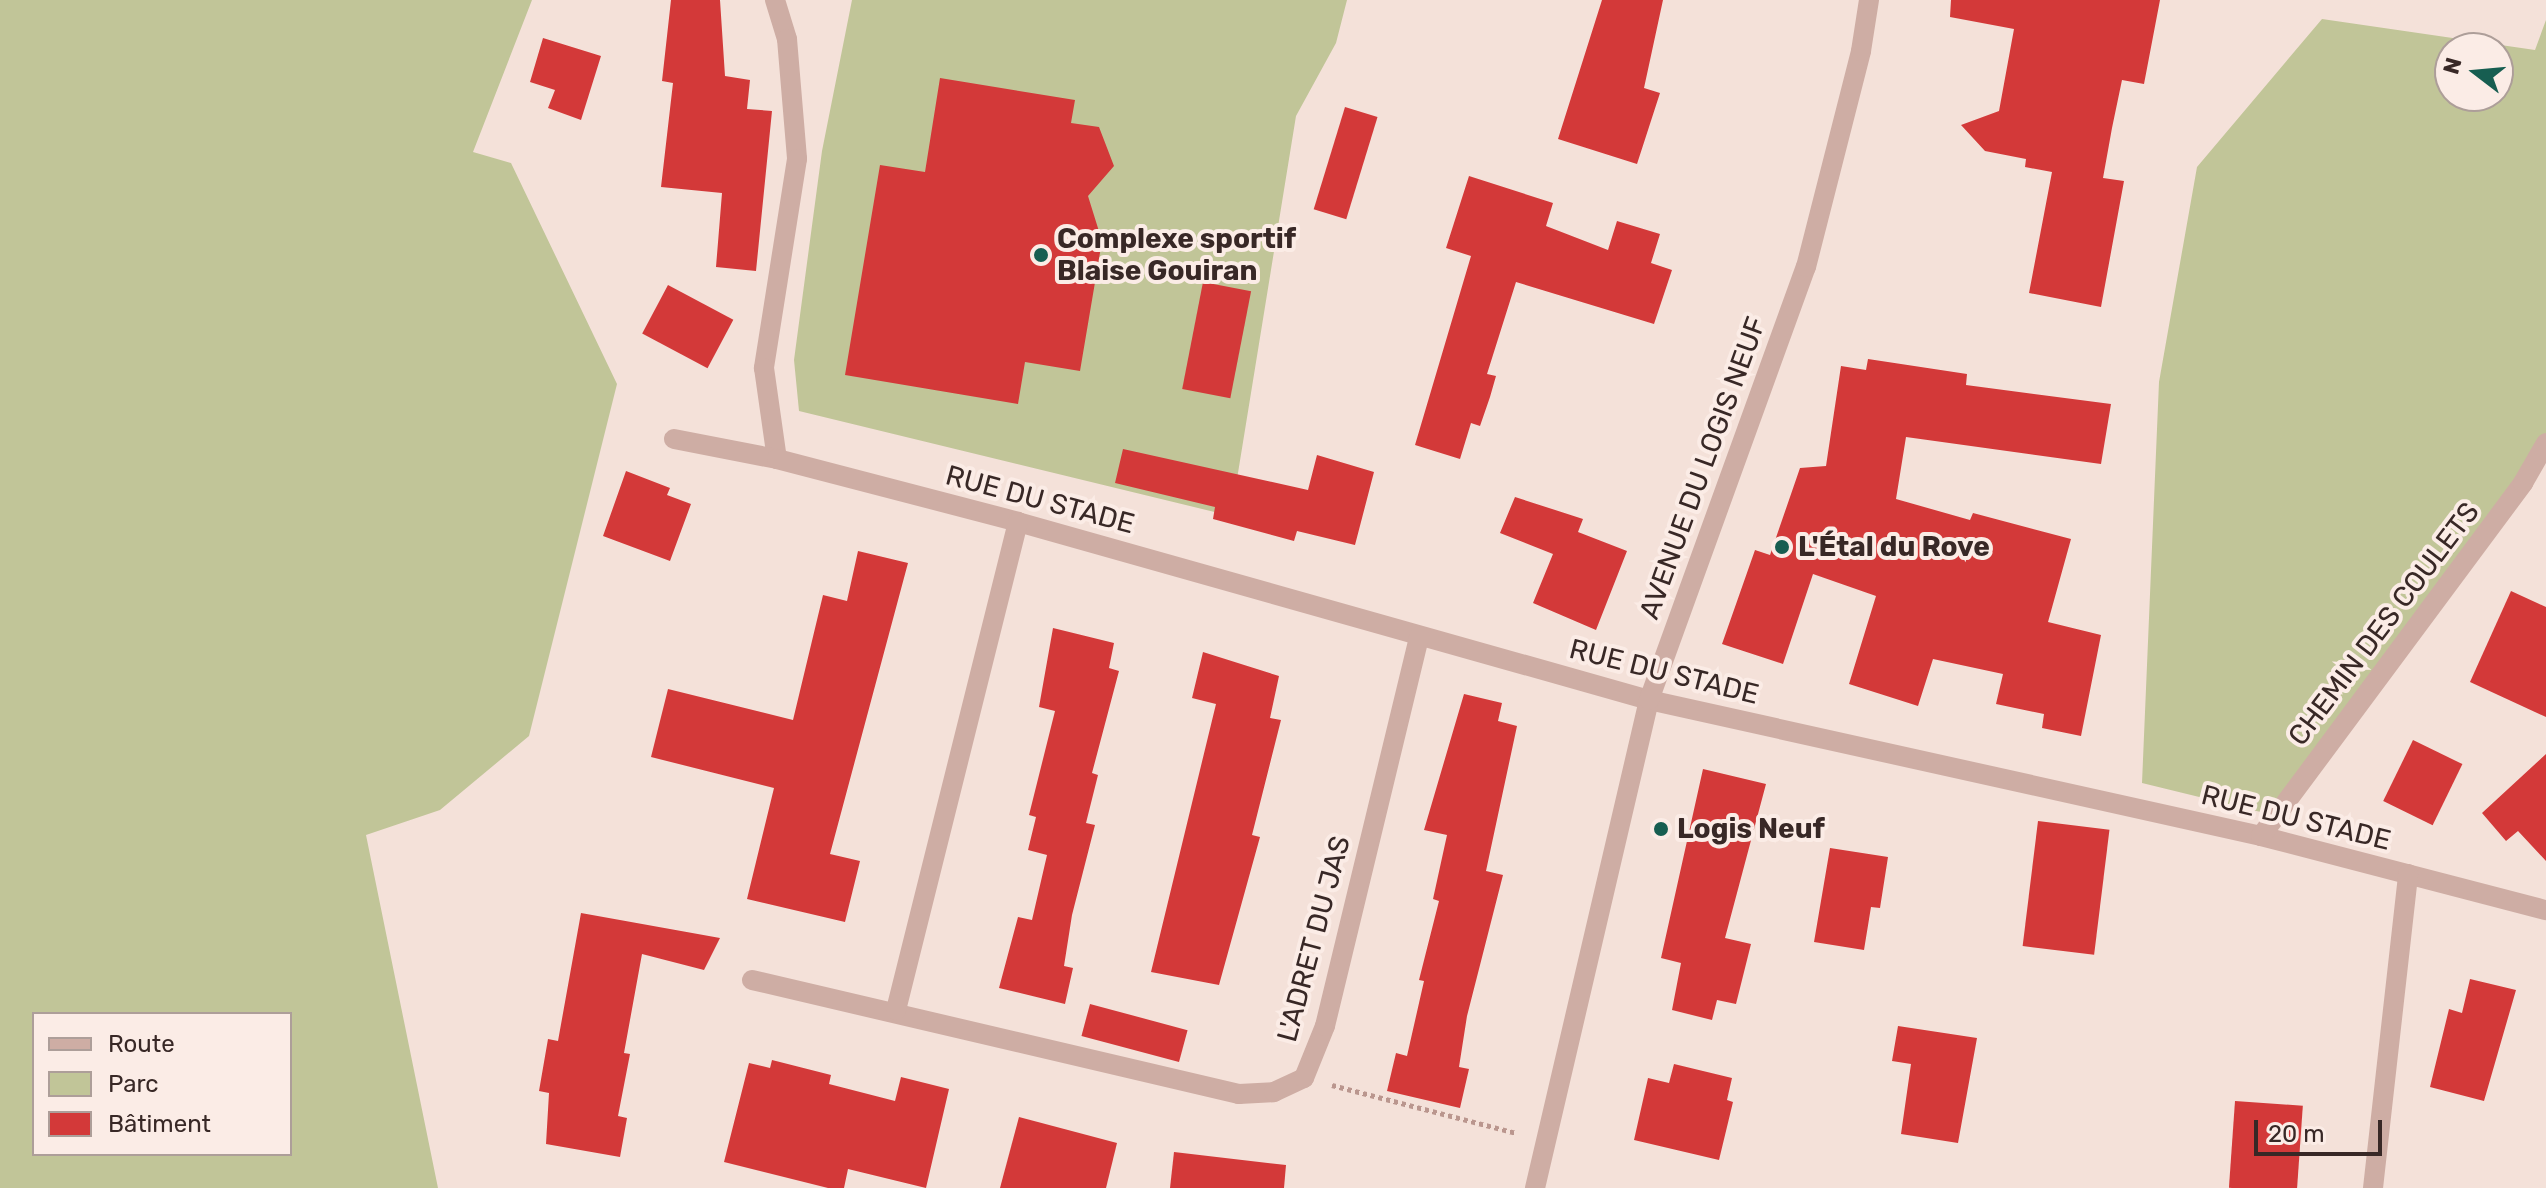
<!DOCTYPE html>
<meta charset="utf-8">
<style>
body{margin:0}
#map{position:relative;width:2546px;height:1188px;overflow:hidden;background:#f4e1d9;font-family:Rubik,sans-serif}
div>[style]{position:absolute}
.green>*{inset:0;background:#c1c598}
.building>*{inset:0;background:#d33939;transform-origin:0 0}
.path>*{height:5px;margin-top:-2.5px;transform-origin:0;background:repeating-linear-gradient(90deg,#ba968e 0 4px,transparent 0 8px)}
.minor>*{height:20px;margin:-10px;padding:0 10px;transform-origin:10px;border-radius:10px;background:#ceada4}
.dots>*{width:22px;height:22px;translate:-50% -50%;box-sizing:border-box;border:4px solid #fbece6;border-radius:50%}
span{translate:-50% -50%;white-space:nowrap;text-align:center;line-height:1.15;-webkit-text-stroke:8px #fbece6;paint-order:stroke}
.poi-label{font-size:28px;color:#382826;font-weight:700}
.left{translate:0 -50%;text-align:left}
.street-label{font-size:28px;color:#382826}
.legend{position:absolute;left:32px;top:1012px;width:260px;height:144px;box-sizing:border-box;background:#fbece6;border:2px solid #ad9e99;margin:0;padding:10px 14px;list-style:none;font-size:24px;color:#382826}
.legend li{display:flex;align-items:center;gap:16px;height:40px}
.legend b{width:40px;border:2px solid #ad9e99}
.north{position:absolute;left:2434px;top:32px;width:80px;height:80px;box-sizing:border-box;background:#fbece6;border:2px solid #ad9e99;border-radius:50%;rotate:286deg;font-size:22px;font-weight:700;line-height:32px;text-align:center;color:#382826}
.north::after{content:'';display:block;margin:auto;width:28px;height:36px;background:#175e51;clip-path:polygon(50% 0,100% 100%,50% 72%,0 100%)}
.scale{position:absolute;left:2254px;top:1120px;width:128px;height:36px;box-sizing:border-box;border:4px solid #382826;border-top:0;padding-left:10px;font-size:24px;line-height:28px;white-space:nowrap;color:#382826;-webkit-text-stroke:6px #fbece6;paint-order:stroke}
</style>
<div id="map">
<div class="green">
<i style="clip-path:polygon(evenodd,0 0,532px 0,473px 152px,511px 163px,617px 384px,529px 736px,440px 810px,366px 835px,438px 1188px,0 1188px,0 0,34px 1014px,290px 1014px,290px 1154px,34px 1154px,34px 1014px)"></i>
<i style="clip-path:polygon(852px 0,1347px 0,1336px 43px,1296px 116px,1231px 516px,799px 411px,794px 360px,822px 151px)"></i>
<i style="clip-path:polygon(evenodd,2322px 19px,2535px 50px,2546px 20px,2546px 443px,2277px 816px,2142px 783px,2159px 382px,2197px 167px,2322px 19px,2450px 48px,2498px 48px,2498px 96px,2450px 96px,2450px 48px)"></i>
</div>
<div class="building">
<i style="clip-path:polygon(671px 0,720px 0,725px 76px,750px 80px,747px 109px,772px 111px,756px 271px,716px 267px,722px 193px,661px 187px,673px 83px,662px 81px)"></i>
<i style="clip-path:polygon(1602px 0,1663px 0,1644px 88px,1660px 93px,1637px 164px,1558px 139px)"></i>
<i style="clip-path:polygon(1951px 0,2160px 0,2144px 84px,2122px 80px,2112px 128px,2103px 178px,2124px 181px,2101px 307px,2029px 293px,2052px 172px,2025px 167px,2026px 159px,1985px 151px,1961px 125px,1999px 111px,2014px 29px,1950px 17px)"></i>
<i style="clip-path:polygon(543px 38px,601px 56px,581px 120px,548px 108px,555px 90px,530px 82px)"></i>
<i style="clip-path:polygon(940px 78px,1075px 100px,1071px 123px,1099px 127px,1114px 166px,1088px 196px,1102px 241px,1080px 371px,1025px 362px,1018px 404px,845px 375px,880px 165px,925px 172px)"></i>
<i style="left:1345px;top:107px;width:34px;height:107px;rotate:17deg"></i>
<i style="clip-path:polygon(1469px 176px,1553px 203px,1546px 226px,1608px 250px,1617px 221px,1660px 234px,1651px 263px,1672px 270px,1654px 324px,1516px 282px,1487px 374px,1496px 376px,1490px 397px,1480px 426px,1471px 423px,1460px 459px,1415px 445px,1471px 256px,1446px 248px)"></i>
<i style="left:1203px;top:282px;width:49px;height:109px;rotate:11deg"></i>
<i style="left:668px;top:285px;width:74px;height:55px;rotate:28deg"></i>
<i style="clip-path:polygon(1868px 359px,1967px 374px,1966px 385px,2111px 404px,2101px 464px,1906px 437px,1896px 499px,1970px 520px,1973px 513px,2071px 539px,2048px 622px,2101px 635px,2081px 736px,2042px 728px,2044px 714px,1996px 704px,2003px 674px,1933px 659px,1918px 706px,1849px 684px,1876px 596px,1813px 574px,1783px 664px,1722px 644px,1755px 550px,1770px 555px,1800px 468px,1826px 466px,1841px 366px,1866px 370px)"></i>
<i style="clip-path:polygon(1123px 449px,1308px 490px,1317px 455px,1374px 472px,1355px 545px,1297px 531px,1294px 541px,1213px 519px,1215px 507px,1115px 483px)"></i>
<i style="clip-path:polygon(626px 471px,670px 488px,667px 495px,691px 504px,670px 561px,603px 536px)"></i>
<i style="clip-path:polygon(1515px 497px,1583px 519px,1578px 532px,1627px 551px,1596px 630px,1533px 603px,1553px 554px,1500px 533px)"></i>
<i style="clip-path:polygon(858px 551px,908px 563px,830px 854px,860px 861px,845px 922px,747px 899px,774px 788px,651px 757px,668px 689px,793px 720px,823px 595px,847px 601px)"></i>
<i style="clip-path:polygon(2511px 591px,2546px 607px,2546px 717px,2470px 682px)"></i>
<i style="clip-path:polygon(1053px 628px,1114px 643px,1109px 668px,1119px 671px,1092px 773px,1098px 775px,1086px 823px,1095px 825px,1072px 915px,1064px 966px,1073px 968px,1065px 1004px,999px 988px,1018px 917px,1032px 920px,1047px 855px,1028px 850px,1036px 817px,1029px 815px,1055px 711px,1039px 707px)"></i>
<i style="clip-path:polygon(1203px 652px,1279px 676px,1270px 718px,1281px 720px,1252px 835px,1260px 837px,1219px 985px,1151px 972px,1216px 704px,1192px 698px)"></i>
<i style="clip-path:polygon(1464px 694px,1502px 703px,1498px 721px,1517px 726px,1486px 871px,1503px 875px,1467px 1016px,1459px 1067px,1469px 1069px,1460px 1108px,1387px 1091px,1396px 1053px,1407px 1056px,1424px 981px,1419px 980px,1439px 901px,1433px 899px,1447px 835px,1424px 830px)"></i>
<i style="left:2413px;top:740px;width:55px;height:68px;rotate:26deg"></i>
<i style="clip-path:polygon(2546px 754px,2546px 861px,2518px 831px,2506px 841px,2482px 813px)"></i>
<i style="clip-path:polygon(1703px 769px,1766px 784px,1725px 938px,1751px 944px,1736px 1004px,1717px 1000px,1712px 1020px,1672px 1010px,1681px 963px,1661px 958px)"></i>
<i style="left:2038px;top:821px;width:72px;height:126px;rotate:7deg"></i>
<i style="clip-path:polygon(1830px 848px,1888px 857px,1880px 908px,1871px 907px,1864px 950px,1814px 942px)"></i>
<i style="clip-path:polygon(581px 913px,720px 938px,704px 970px,642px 954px,624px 1053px,630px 1054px,618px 1116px,627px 1118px,620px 1157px,546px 1144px,549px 1093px,539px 1091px,548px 1039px,558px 1041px)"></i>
<i style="clip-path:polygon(2470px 979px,2516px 990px,2484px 1101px,2430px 1087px,2449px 1009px,2462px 1013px)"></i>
<i style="left:1090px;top:1004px;width:101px;height:33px;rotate:15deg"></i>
<i style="clip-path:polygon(1898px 1026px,1977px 1038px,1958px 1143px,1901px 1134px,1911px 1064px,1892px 1061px)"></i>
<i style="clip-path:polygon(772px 1060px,831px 1075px,829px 1084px,895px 1101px,901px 1077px,949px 1089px,926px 1188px,848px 1169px,844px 1188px,828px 1188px,724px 1162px,749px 1063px,770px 1068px)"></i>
<i style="clip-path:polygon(1674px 1064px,1732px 1078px,1727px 1100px,1733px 1102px,1719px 1160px,1634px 1140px,1648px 1078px,1669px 1083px)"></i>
<i style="left:2235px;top:1101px;width:68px;height:87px;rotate:4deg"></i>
<i style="clip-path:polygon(1019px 1117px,1117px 1143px,1106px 1188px,1000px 1188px)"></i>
<i style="clip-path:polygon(1174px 1152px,1286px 1165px,1284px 1188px,1170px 1188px)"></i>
</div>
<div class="path">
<i style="left:1332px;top:1085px;width:190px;rotate:14.6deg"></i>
</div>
<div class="minor">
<i style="left:775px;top:0;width:41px;rotate:72.9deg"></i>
<i style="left:787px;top:39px;width:120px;rotate:85.2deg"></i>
<i style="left:797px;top:159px;width:212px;rotate:99deg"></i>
<i style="left:764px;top:368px;width:92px;rotate:81.9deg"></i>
<i style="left:674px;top:439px;width:105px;rotate:11deg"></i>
<i style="left:777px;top:459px;width:249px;rotate:14.6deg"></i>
<i style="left:1018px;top:522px;width:656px;rotate:15.75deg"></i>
<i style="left:1649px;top:700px;width:627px;rotate:12.53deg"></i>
<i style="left:2261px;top:836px;width:294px;rotate:14.6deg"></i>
<i style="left:2261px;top:836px;width:440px;rotate:-53.4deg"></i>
<i style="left:2523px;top:483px;width:46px;rotate:-60.1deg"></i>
<i style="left:752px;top:980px;width:500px;rotate:13.17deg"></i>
<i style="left:1239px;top:1094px;width:35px;rotate:-3deg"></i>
<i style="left:1274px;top:1092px;width:33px;rotate:-25deg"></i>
<i style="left:1304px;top:1078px;width:56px;rotate:-68deg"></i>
<i style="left:1325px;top:1026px;width:401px;rotate:-76.4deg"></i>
<i style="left:896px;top:1010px;width:503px;rotate:-75.96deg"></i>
<i style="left:1535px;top:1188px;width:501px;rotate:-76.85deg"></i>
<i style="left:1649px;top:700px;width:461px;rotate:-70.1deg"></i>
<i style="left:1806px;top:267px;width:223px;rotate:-75.7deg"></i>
<i style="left:1861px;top:51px;width:52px;rotate:-81.1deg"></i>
<i style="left:2373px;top:1188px;width:316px;rotate:-83.6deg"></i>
</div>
<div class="dots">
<i style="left:1041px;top:255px;background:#175e51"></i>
<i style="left:1782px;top:547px;background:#175e51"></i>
<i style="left:1661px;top:829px;background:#175e51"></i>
</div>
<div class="poi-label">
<span class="left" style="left:1057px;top:255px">Complexe sportif<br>Blaise Gouiran</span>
<span class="left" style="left:1798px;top:547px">L'Étal du Rove</span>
<span class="left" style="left:1677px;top:829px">Logis Neuf</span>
</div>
<div class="street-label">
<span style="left:1703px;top:468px;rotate:-70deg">AVENUE DU LOGIS NEUF</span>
<span style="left:1040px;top:500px;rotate:15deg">RUE DU STADE</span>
<span style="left:2384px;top:624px;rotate:-53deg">CHEMIN DES COULETS</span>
<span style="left:1664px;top:672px;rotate:14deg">RUE DU STADE</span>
<span style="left:2296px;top:818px;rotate:14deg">RUE DU STADE</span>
<span style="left:1314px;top:939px;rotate:-75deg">L'ADRET DU JAS</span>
</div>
<ul class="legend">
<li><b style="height:10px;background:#ceada4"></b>Route</li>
<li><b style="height:22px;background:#c1c598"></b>Parc</li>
<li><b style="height:22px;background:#d33939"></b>Bâtiment</li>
</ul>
<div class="north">N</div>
<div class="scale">20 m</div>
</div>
